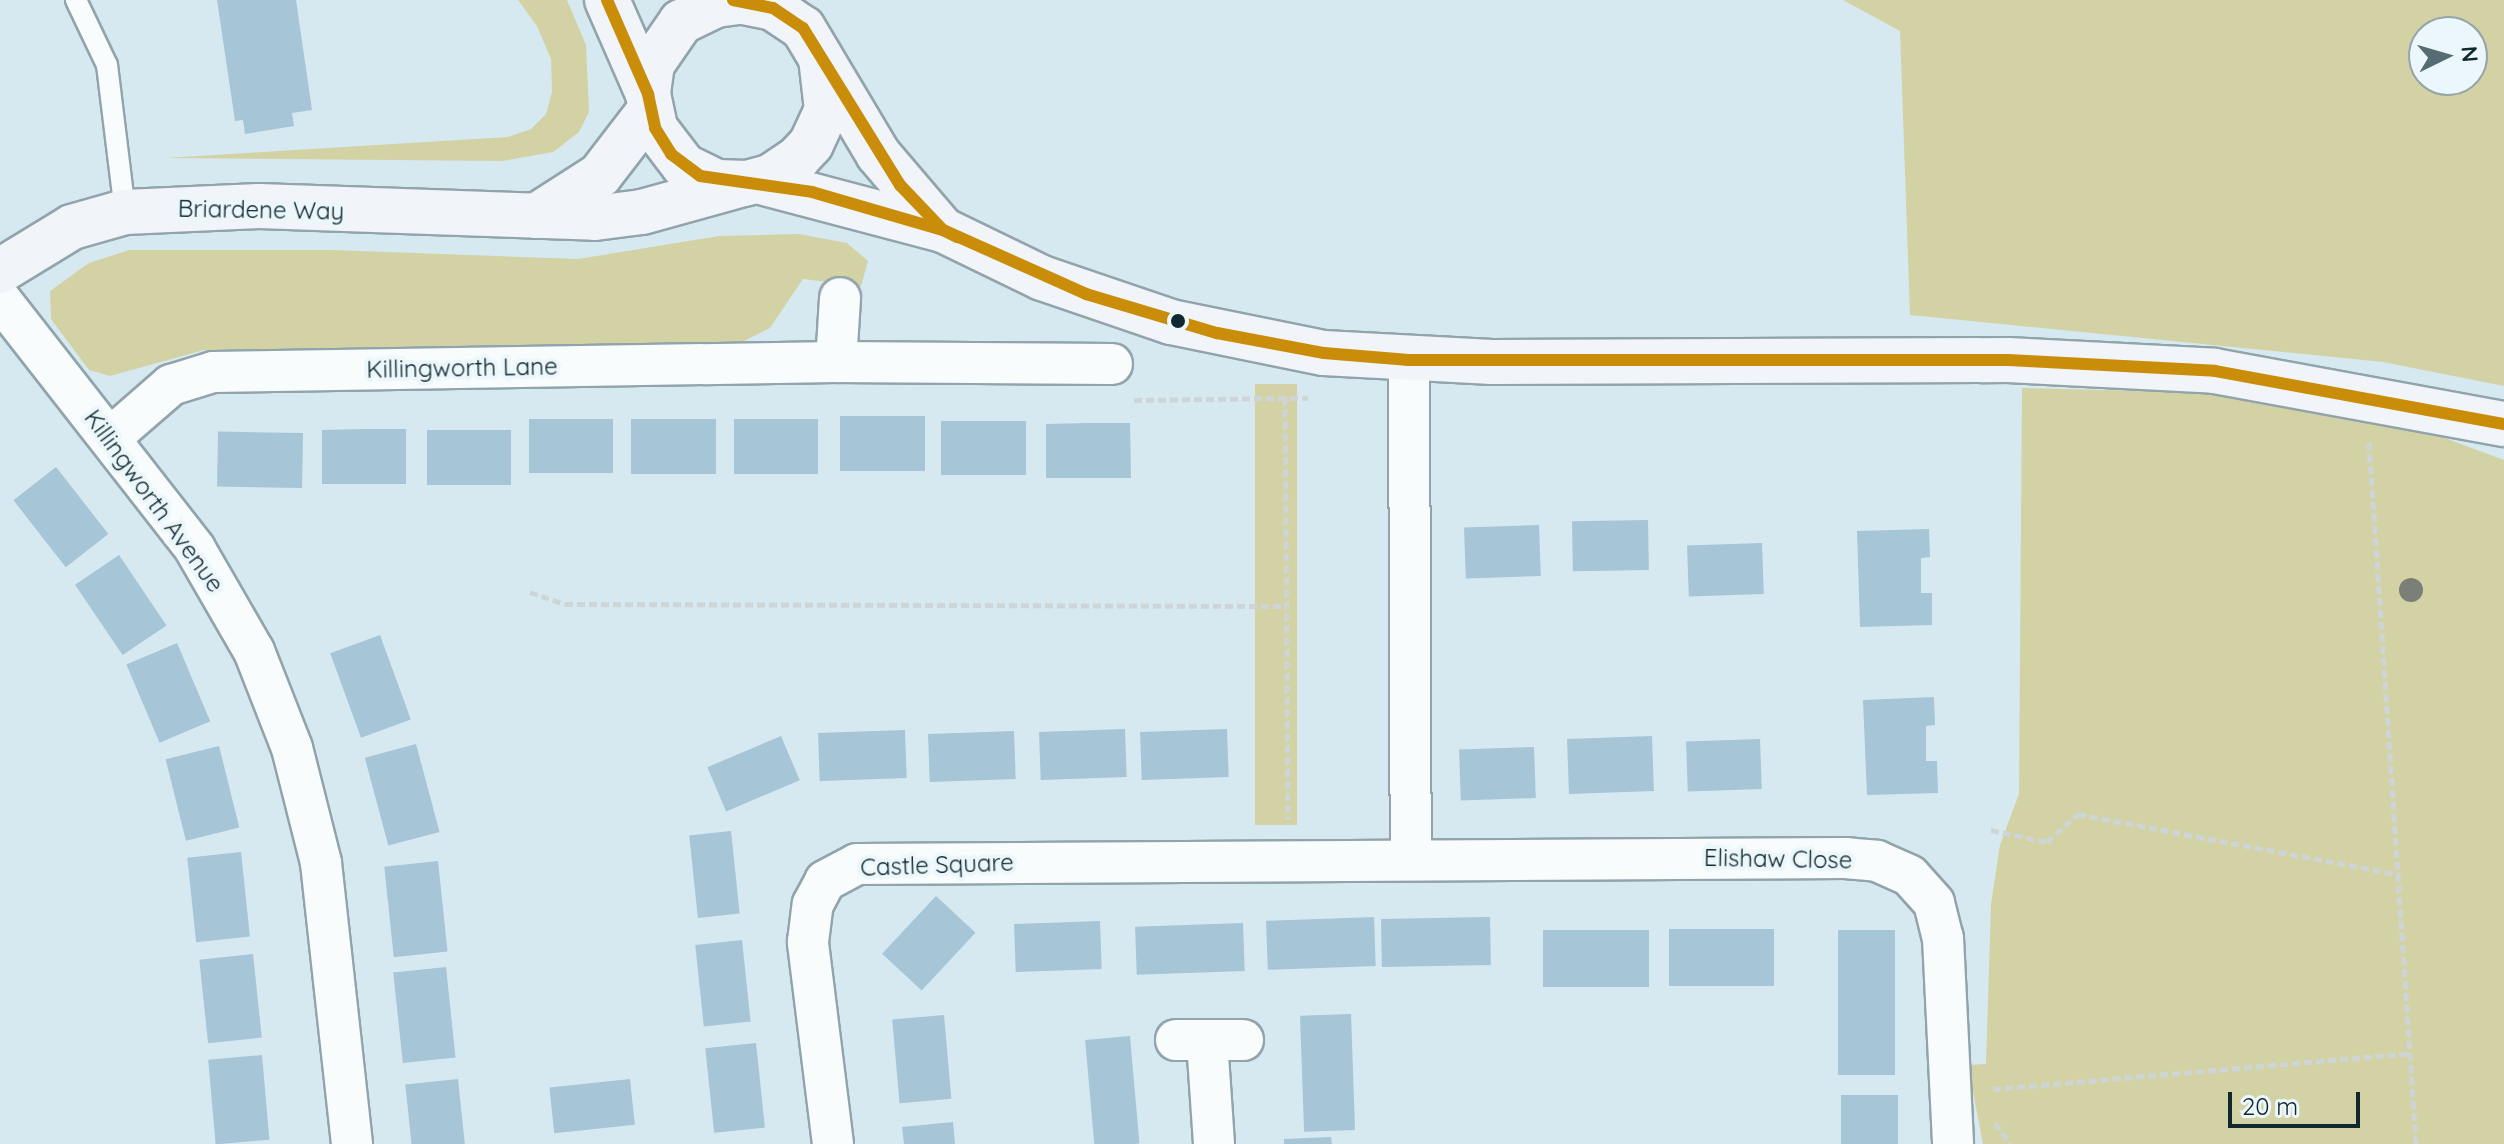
<!DOCTYPE html>
<style>
body{margin:0}
#map{position:relative;width:2504px;height:1144px;overflow:hidden;background:#d6e9f0;font-family:Quicksand,sans-serif}
div>[style]{position:absolute}
.green>*{inset:0;background:#d3d2a4;transform-origin:0 0}
.building>*{inset:0;background:#a6c5d6;transform-origin:0 0}
.path>*{height:5px;margin-top:-2.5px;transform-origin:0;background:repeating-linear-gradient(90deg,#ced5d7 0 8px,transparent 0 12px)}
.roads{filter:drop-shadow(2px 0 #91a4ab) drop-shadow(-2px 0 #91a4ab) drop-shadow(0 2px #91a4ab) drop-shadow(0 -2px #91a4ab)}
.lane>*{height:20px;margin:-10px;padding:0 10px;transform-origin:10px;border-radius:10px;background:#f9fcfd}
.street>*{height:40px;margin:-20px;padding:0 20px;transform-origin:20px;border-radius:20px;background:#f9fcfd}
.secondary>*{height:44px;margin:-22px;padding:0 22px;transform-origin:22px;border-radius:22px;background:#f1f4f8}
.bus-1>*{height:12px;margin:-6px;padding:0 6px;transform-origin:6px;border-radius:6px;background:#c98d09}
.trees>*{width:24px;height:24px;margin:-12px;border-radius:50%;background:#7a8078}
.dots>*{width:22px;height:22px;translate:-50% -50%;box-sizing:border-box;border:4px solid #ecf7fb;border-radius:50%}
span{translate:-50% -50%;white-space:nowrap;text-align:center;line-height:1.15;-webkit-text-stroke:8px #ecf7fb;paint-order:stroke}
.street-label{font-size:24px;color:#10282f}
.north{position:absolute;left:2408px;top:16px;width:80px;height:80px;box-sizing:border-box;background:#ecf7fb;border:2px solid #94a4a9;border-radius:50%;rotate:85deg;font-size:22px;font-weight:700;line-height:32px;text-align:center;color:#10282f}
.north::after{content:'';display:block;margin:auto;width:28px;height:36px;background:#556c73;clip-path:polygon(50% 0,100% 100%,50% 72%,0 100%)}
.scale{position:absolute;left:2228px;top:1092px;width:132px;height:36px;box-sizing:border-box;border:4px solid #10282f;border-top:0;padding-left:10px;font-size:24px;line-height:28px;white-space:nowrap;color:#10282f;-webkit-text-stroke:6px #ecf7fb;paint-order:stroke}
</style>
<div id="map">
<div class="green">
<i style="clip-path:polygon(518px 0,567px 0,586px 45px,589px 112px,579px 132px,553px 152px,503px 161px,166px 158px,508px 137px,531px 129px,546px 114px,552px 92px,551px 59px,537px 26px)"></i>
<i style="clip-path:polygon(evenodd,1843px 0,2504px 0,2504px 386px,2383px 362px,1910px 315px,1900px 31px,1843px 0,2424px 32px,2472px 32px,2472px 80px,2424px 80px,2424px 32px)"></i>
<i style="clip-path:polygon(799px 234px,847px 243px,868px 261px,861px 286px,803px 279px,770px 328px,736px 345px,204px 350px,110px 376px,89px 370px,51px 319px,50px 291px,89px 263px,129px 250px,332px 250px,578px 259px,719px 236px)"></i>
<i style="left:1255px;top:384px;width:42px;height:441px"></i>
<i style="clip-path:polygon(2022px 388px,2226px 393px,2426px 431px,2504px 460px,2504px 1144px,1983px 1144px,1968px 1065px,1986px 1064px,1991px 904px,2000px 845px,2019px 794px)"></i>
</div>
<div class="building">
<i style="clip-path:polygon(217px 0,296px 0,312px 110px,292px 113px,294px 126px,245px 134px,243px 120px,235px 121px)"></i>
<i style="left:840px;top:416px;width:85px;height:55px"></i>
<i style="left:529px;top:419px;width:84px;height:54px"></i>
<i style="left:631px;top:419px;width:85px;height:55px"></i>
<i style="left:734px;top:419px;width:84px;height:55px"></i>
<i style="left:941px;top:421px;width:85px;height:54px"></i>
<i style="clip-path:polygon(1088px 423px,1130px 423px,1131px 478px,1046px 478px,1046px 424px)"></i>
<i style="clip-path:polygon(364px 429px,406px 429px,406px 484px,322px 484px,322px 430px)"></i>
<i style="left:427px;top:430px;width:84px;height:55px"></i>
<i style="left:303px;top:433px;width:55px;height:85px;rotate:91deg"></i>
<i style="left:56px;top:467px;width:85px;height:54px;rotate:52deg"></i>
<i style="left:1648px;top:520px;width:50px;height:76px;rotate:89deg"></i>
<i style="left:1539px;top:525px;width:51px;height:75px;rotate:88deg"></i>
<i style="clip-path:polygon(1929px 529px,1930px 557px,1921px 558px,1921px 593px,1932px 593px,1932px 625px,1860px 627px,1857px 531px)"></i>
<i style="left:1762px;top:543px;width:51px;height:75px;rotate:88deg"></i>
<i style="left:119px;top:555px;width:85px;height:53px;rotate:56deg"></i>
<i style="left:380px;top:635px;width:90px;height:53px;rotate:70deg"></i>
<i style="left:177px;top:643px;width:85px;height:55px;rotate:67deg"></i>
<i style="clip-path:polygon(1934px 697px,1935px 725px,1926px 726px,1926px 761px,1937px 761px,1938px 793px,1867px 795px,1863px 700px)"></i>
<i style="left:1125px;top:729px;width:48px;height:86px;rotate:88deg"></i>
<i style="left:1227px;top:729px;width:48px;height:87px;rotate:88deg"></i>
<i style="left:905px;top:730px;width:48px;height:87px;rotate:88deg"></i>
<i style="left:1014px;top:731px;width:48px;height:86px;rotate:88deg"></i>
<i style="left:781px;top:736px;width:48px;height:80px;rotate:67deg"></i>
<i style="left:1652px;top:736px;width:55px;height:85px;rotate:88deg"></i>
<i style="left:1760px;top:739px;width:50px;height:74px;rotate:88deg"></i>
<i style="left:416px;top:744px;width:91px;height:53px;rotate:75deg"></i>
<i style="left:219px;top:746px;width:84px;height:55px;rotate:76deg"></i>
<i style="left:1534px;top:747px;width:51px;height:75px;rotate:88deg"></i>
<i style="left:731px;top:831px;width:83px;height:42px;rotate:84deg"></i>
<i style="left:241px;top:852px;width:85px;height:54px;rotate:84deg"></i>
<i style="left:438px;top:861px;width:91px;height:54px;rotate:84deg"></i>
<i style="left:936px;top:896px;width:54px;height:79px;rotate:43deg"></i>
<i style="left:1374px;top:917px;width:49px;height:108px;rotate:88deg"></i>
<i style="left:1490px;top:917px;width:48px;height:109px;rotate:89deg"></i>
<i style="left:1100px;top:921px;width:48px;height:86px;rotate:88deg"></i>
<i style="left:1243px;top:923px;width:48px;height:108px;rotate:88deg"></i>
<i style="left:1774px;top:929px;width:57px;height:105px;rotate:90deg"></i>
<i style="left:1649px;top:930px;width:57px;height:106px;rotate:90deg"></i>
<i style="left:1895px;top:930px;width:145px;height:57px;rotate:90deg"></i>
<i style="left:742px;top:940px;width:82px;height:47px;rotate:84deg"></i>
<i style="left:253px;top:954px;width:84px;height:54px;rotate:84deg"></i>
<i style="left:446px;top:967px;width:91px;height:53px;rotate:84deg"></i>
<i style="left:1351px;top:1014px;width:116px;height:51px;rotate:88deg"></i>
<i style="left:944px;top:1015px;width:84px;height:52px;rotate:85deg"></i>
<i style="left:1130px;top:1036px;width:108px;height:45px;rotate:85deg"></i>
<i style="left:756px;top:1043px;width:85px;height:51px;rotate:84deg"></i>
<i style="left:262px;top:1055px;width:85px;height:54px;rotate:85deg"></i>
<i style="left:458px;top:1079px;width:65px;height:53px;rotate:84deg"></i>
<i style="left:630px;top:1079px;width:46px;height:81px;rotate:84deg"></i>
<i style="left:1898px;top:1095px;width:49px;height:57px;rotate:90deg"></i>
<i style="clip-path:polygon(953px 1122px,955px 1144px,904px 1144px,902px 1127px)"></i>
<i style="clip-path:polygon(1331px 1137px,1332px 1144px,1284px 1144px,1284px 1139px)"></i>
</div>
<div class="path">
<i style="left:1285px;top:397px;width:422px;rotate:89.6deg"></i>
<i style="left:1134px;top:400px;width:174px;rotate:-0.7deg"></i>
<i style="left:2369px;top:442px;width:704px;rotate:86.17deg"></i>
<i style="left:530px;top:592px;width:37px;rotate:19deg"></i>
<i style="left:565px;top:604px;width:721px;rotate:0.16deg"></i>
<i style="left:1991px;top:830px;width:57px;rotate:12.1deg"></i>
<i style="left:2047px;top:842px;width:42px;rotate:-42.1deg"></i>
<i style="left:2078px;top:814px;width:328px;rotate:10.7deg"></i>
<i style="left:1993px;top:1089px;width:420px;rotate:-4.9deg"></i>
<i style="left:1995px;top:1123px;width:26px;rotate:53deg"></i>
</div>
<div class="roads">
<div class="lane">
<i style="left:76px;top:0;width:72px;rotate:64.5deg"></i>
<i style="left:107px;top:65px;width:148px;rotate:83deg"></i>
</div>
<div class="street">
<i style="left:0;top:299px;width:317px;rotate:52deg"></i>
<i style="left:195px;top:549px;width:118px;rotate:60deg"></i>
<i style="left:254px;top:651px;width:104px;rotate:68.6deg"></i>
<i style="left:292px;top:748px;width:119px;rotate:75.8deg"></i>
<i style="left:321px;top:863px;width:283px;rotate:83.7deg"></i>
<i style="left:1409px;top:360px;width:499px;rotate:89.8deg"></i>
<i style="left:836px;top:362px;width:64px;rotate:-86.4deg"></i>
<i style="left:110px;top:438px;width:81px;rotate:-41deg"></i>
<i style="left:171px;top:385px;width:44px;rotate:-17.2deg"></i>
<i style="left:213px;top:372px;width:623px;rotate:-0.92deg"></i>
<i style="left:836px;top:362px;width:276px;rotate:0.4deg"></i>
<i style="left:1176px;top:1040px;width:67px"></i>
<i style="left:1207px;top:1041px;width:103px;rotate:86.1deg"></i>
<i style="left:833px;top:1144px;width:204px;rotate:-97.1deg"></i>
<i style="left:808px;top:942px;width:38px;rotate:-83deg"></i>
<i style="left:813px;top:904px;width:26px;rotate:-62deg"></i>
<i style="left:825px;top:881px;width:36px;rotate:-28deg"></i>
<i style="left:857px;top:864px;width:988px;rotate:-0.35deg"></i>
<i style="left:1845px;top:858px;width:32px;rotate:5deg"></i>
<i style="left:1877px;top:861px;width:36px;rotate:24deg"></i>
<i style="left:1910px;top:876px;width:36px;rotate:48deg"></i>
<i style="left:1934px;top:903px;width:36px;rotate:76deg"></i>
<i style="left:1943px;top:938px;width:206px;rotate:87.2deg"></i>
</div>
<div class="secondary">
<i style="left:607px;top:0;width:103px;rotate:66.4deg"></i>
<i style="left:733px;top:0;width:41px;rotate:11.3deg"></i>
<i style="left:773px;top:8px;width:36px;rotate:34deg"></i>
<i style="left:803px;top:28px;width:147px;rotate:59.2deg"></i>
<i style="left:878px;top:154px;width:97px;rotate:49.6deg"></i>
<i style="left:738px;top:2px;width:22px;rotate:172deg"></i>
<i style="left:716px;top:5px;width:39px;rotate:154deg"></i>
<i style="left:681px;top:22px;width:51px;rotate:124.6deg"></i>
<i style="left:652px;top:64px;width:30px;rotate:98deg"></i>
<i style="left:648px;top:94px;width:35px;rotate:78deg"></i>
<i style="left:655px;top:128px;width:48px;rotate:52.7deg"></i>
<i style="left:684px;top:166px;width:37px;rotate:26deg"></i>
<i style="left:717px;top:182px;width:30px;rotate:2deg"></i>
<i style="left:747px;top:183px;width:24px;rotate:-15deg"></i>
<i style="left:770px;top:177px;width:34px;rotate:-34deg"></i>
<i style="left:798px;top:158px;width:19px;rotate:-47deg"></i>
<i style="left:811px;top:144px;width:38px;rotate:-65deg"></i>
<i style="left:827px;top:110px;width:52px;rotate:-96.6deg"></i>
<i style="left:757px;top:181px;width:192px;rotate:14.8deg"></i>
<i style="left:943px;top:230px;width:110px;rotate:25.9deg"></i>
<i style="left:1042px;top:278px;width:136px;rotate:18.8deg"></i>
<i style="left:1171px;top:322px;width:156px;rotate:11.5deg"></i>
<i style="left:1324px;top:353px;width:168px;rotate:3.1deg"></i>
<i style="left:1492px;top:362px;width:516px;rotate:-0.22deg"></i>
<i style="left:2008px;top:360px;width:207px;rotate:3deg"></i>
<i style="left:2215px;top:371px;width:294px;rotate:10.4deg"></i>
<i style="left:536px;top:216px;width:76px;rotate:-32.6deg"></i>
<i style="left:600px;top:175px;width:82px;rotate:-52.4deg"></i>
<i style="left:0;top:271px;width:84px;rotate:-31.4deg"></i>
<i style="left:72px;top:227px;width:55px;rotate:-15.8deg"></i>
<i style="left:125px;top:212px;width:134px;rotate:-2.6deg"></i>
<i style="left:259px;top:206px;width:336px;rotate:2deg"></i>
<i style="left:595px;top:218px;width:47px;rotate:-7.3deg"></i>
<i style="left:642px;top:212px;width:109px;rotate:-15.4deg"></i>
</div>
</div>
<div class="bus-1">
<i style="left:607px;top:0;width:103px;rotate:66.4deg"></i>
<i style="left:648px;top:94px;width:35px;rotate:78deg"></i>
<i style="left:655px;top:128px;width:31px;rotate:58deg"></i>
<i style="left:671px;top:154px;width:36px;rotate:37deg"></i>
<i style="left:700px;top:176px;width:113px;rotate:8.1deg"></i>
<i style="left:812px;top:192px;width:136px;rotate:16.2deg"></i>
<i style="left:943px;top:230px;width:157px;rotate:24.1deg"></i>
<i style="left:1086px;top:294px;width:137px;rotate:16.6deg"></i>
<i style="left:1217px;top:333px;width:109px;rotate:10.6deg"></i>
<i style="left:1324px;top:353px;width:85px;rotate:4.7deg"></i>
<i style="left:1409px;top:360px;width:599px"></i>
<i style="left:2008px;top:360px;width:207px;rotate:3deg"></i>
<i style="left:2215px;top:371px;width:294px;rotate:10.4deg"></i>
<i style="left:733px;top:0;width:41px;rotate:11.3deg"></i>
<i style="left:773px;top:8px;width:36px;rotate:34deg"></i>
<i style="left:803px;top:28px;width:185px;rotate:58.3deg"></i>
<i style="left:900px;top:185px;width:62px;rotate:46.3deg"></i>
<i style="left:943px;top:230px;width:16px;rotate:27deg"></i>
</div>
<div class="trees">
<i style="left:2411px;top:590px"></i>
</div>
<div class="dots">
<i style="left:1178px;top:321px;background:#10282f"></i>
</div>
<div class="street-label">
<span style="left:261px;top:210px;rotate:1deg">Briardene Way</span>
<span style="left:462px;top:368px;rotate:-1deg">Killingworth Lane</span>
<span style="left:154px;top:501px;rotate:54deg">Killingworth Avenue</span>
<span style="left:1778px;top:859px;rotate:1deg">Elishaw Close</span>
<span style="left:937px;top:865px;rotate:-2deg">Castle Square</span>
</div>
<div class="north">N</div>
<div class="scale">20 m</div>
</div>
